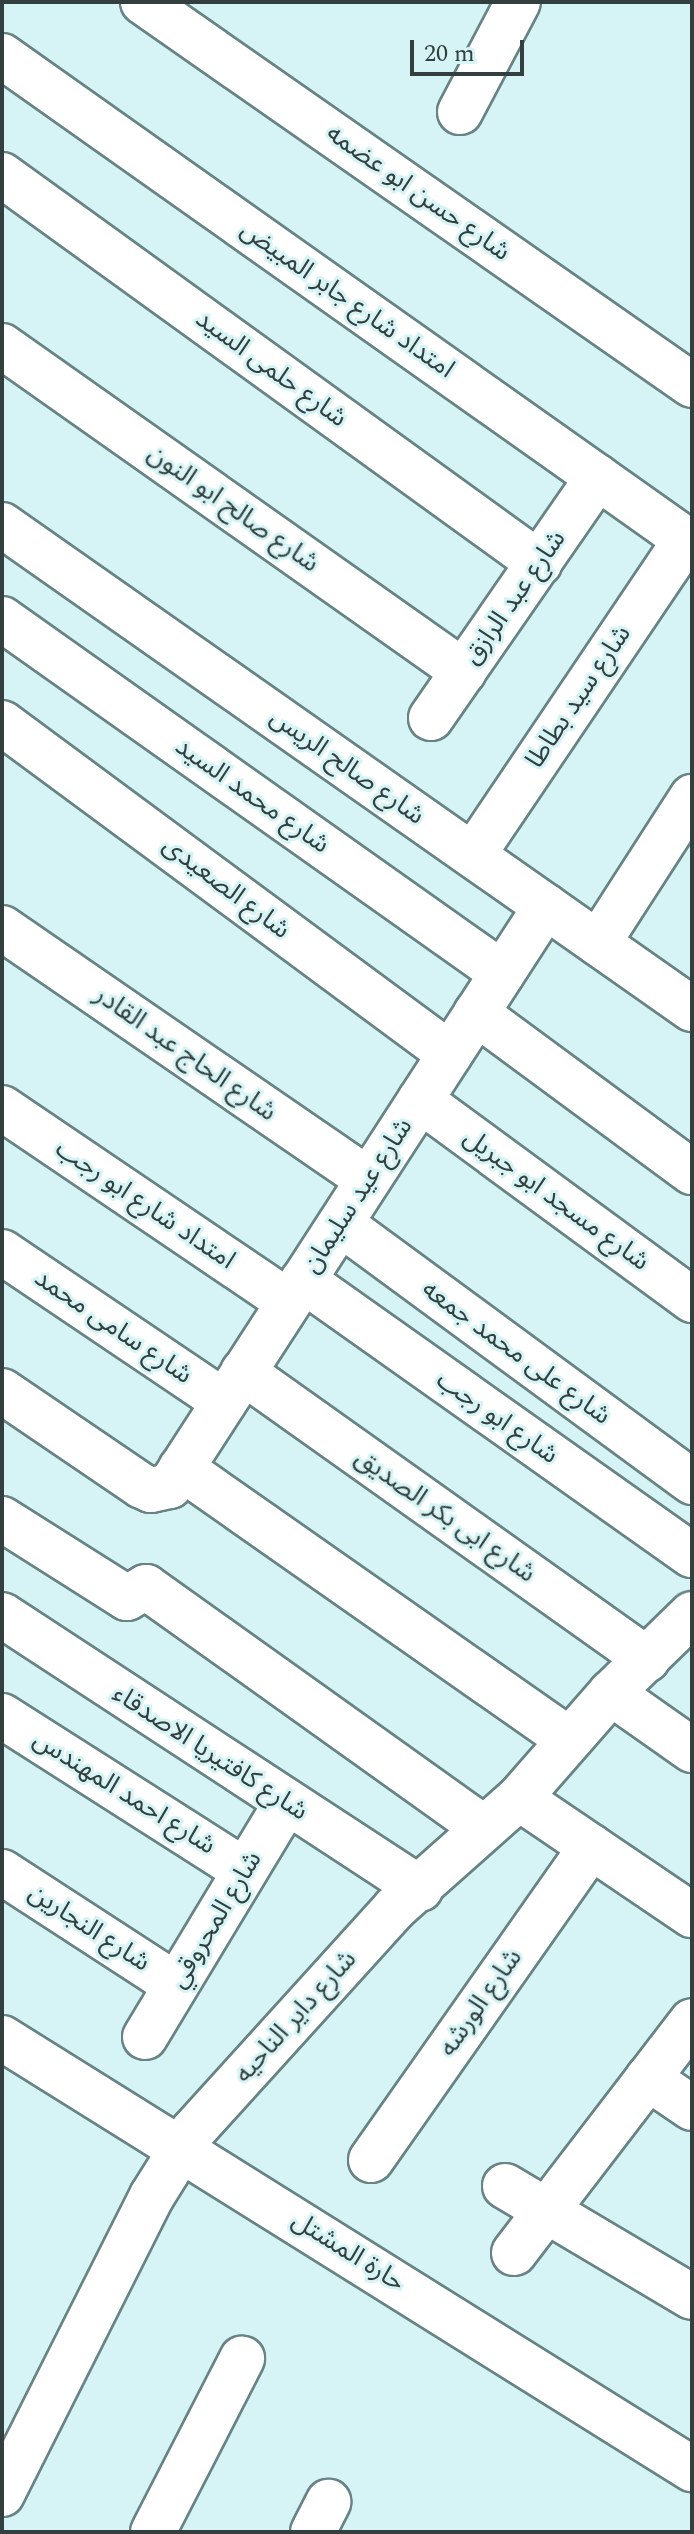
<!DOCTYPE html>
<meta charset="utf-8">
<style>
body{margin:0}
#map{position:relative;width:694px;height:2534px;overflow:hidden;background:#d6f4f5;font-family:Spectral,"Noto Sans Arabic",serif}
div>[style]{position:absolute}
.roads{filter:drop-shadow(2px 0 #688384) drop-shadow(-2px 0 #688384) drop-shadow(0 2px #688384) drop-shadow(0 -2px #688384)}
.minor>*{height:44px;margin:-22px;padding:0 22px;transform-origin:22px;border-radius:22px;background:#fff}
span{translate:-50% -50%;white-space:nowrap;text-align:center;line-height:1.15;-webkit-text-stroke:6px #d6f4f5;paint-order:stroke}
.street-label{font-size:26px;color:#333f3f}
.frame{position:absolute;inset:0;border:4px solid #333f3f;pointer-events:none}
.scale{position:absolute;left:410px;top:40px;width:114px;height:36px;box-sizing:border-box;border:4px solid #333f3f;border-top:0;padding-left:10px;font-size:24px;line-height:28px;white-space:nowrap;color:#333f3f;-webkit-text-stroke:6px #d6f4f5;paint-order:stroke}
</style>
<div id="map">
<div class="roads">
<div class="minor">
<i style="left:143px;top:2px;width:669px;rotate:34.9deg"></i>
<i style="left:2px;top:56px;width:845px;rotate:35.27deg"></i>
<i style="left:460px;top:112px;width:124px;rotate:-62.2deg"></i>
<i style="left:2px;top:175px;width:663px;rotate:35.85deg"></i>
<i style="left:2px;top:346px;width:565px;rotate:35.21deg"></i>
<i style="left:2px;top:525px;width:843px;rotate:35.05deg"></i>
<i style="left:2px;top:619px;width:613px;rotate:35.3deg"></i>
<i style="left:431px;top:718px;width:293px;rotate:-55.3deg"></i>
<i style="left:2px;top:723px;width:557px;rotate:36.46deg"></i>
<i style="left:473px;top:855px;width:381px;rotate:-56deg"></i>
<i style="left:2px;top:928px;width:444px;rotate:34.5deg"></i>
<i style="left:598px;top:943px;width:174px;rotate:-57.2deg"></i>
<i style="left:476px;top:1013px;width:268px;rotate:36.4deg"></i>
<i style="left:420px;top:1100px;width:338px;rotate:36.3deg"></i>
<i style="left:2px;top:1108px;width:346px;rotate:34.1deg"></i>
<i style="left:341px;top:1224px;width:436px;rotate:36.3deg"></i>
<i style="left:2px;top:1252px;width:268px;rotate:34deg"></i>
<i style="left:303px;top:1280px;width:476px;rotate:35.3deg"></i>
<i style="left:243px;top:1372px;width:496px;rotate:35.4deg"></i>
<i style="left:2px;top:1391px;width:169px;rotate:34.2deg"></i>
<i style="left:142px;top:1486px;width:10px;rotate:24deg"></i>
<i style="left:151px;top:1490px;width:19px;rotate:-12deg"></i>
<i style="left:170px;top:1486px;width:691px;rotate:-57.05deg"></i>
<i style="left:181px;top:1468px;width:474px;rotate:35deg"></i>
<i style="left:2px;top:1519px;width:148px;rotate:32.3deg"></i>
<i style="left:127px;top:1598px;width:22px;rotate:-30deg"></i>
<i style="left:146px;top:1587px;width:415px;rotate:35.5deg"></i>
<i style="left:2px;top:1615px;width:500px;rotate:33.2deg"></i>
<i style="left:611px;top:1693px;width:99px;rotate:35.1deg"></i>
<i style="left:2px;top:1716px;width:288px;rotate:32.5deg"></i>
<i style="left:519px;top:1798px;width:209px;rotate:34.1deg"></i>
<i style="left:2px;top:1872px;width:207px;rotate:33deg"></i>
<i style="left:145px;top:2037px;width:273px;rotate:-58.9deg"></i>
<i style="left:2px;top:2038px;width:814px;rotate:31.99deg"></i>
<i style="left:648px;top:2078px;width:53px;rotate:34.3deg"></i>
<i style="left:371px;top:2160px;width:383px;rotate:-54.9deg"></i>
<i style="left:505px;top:2186px;width:217px;rotate:30.7deg"></i>
<i style="left:514px;top:2253px;width:292px;rotate:-52.5deg"></i>
<i style="left:2px;top:2494px;width:334px;rotate:-63.3deg"></i>
<i style="left:152px;top:2196px;width:75px;rotate:-58deg"></i>
<i style="left:192px;top:2132px;width:302px;rotate:-47.8deg"></i>
<i style="left:395px;top:1908px;width:166px;rotate:-41.6deg"></i>
<i style="left:519px;top:1798px;width:140px;rotate:-48.8deg"></i>
<i style="left:611px;top:1693px;width:113px;rotate:-44.3deg"></i>
<i style="left:153px;top:2532px;width:195px;rotate:-62.8deg"></i>
<i style="left:313px;top:2532px;width:34px;rotate:-63deg"></i>
</div>
</div>
<div class="street-label">
<span style="left:418px;top:193px;rotate:35deg">شارع حسن ابو عضمه</span>
<span style="left:347px;top:300px;rotate:35deg">امتداد شارع جابر المبيض</span>
<span style="left:271px;top:369px;rotate:36deg">شارع حلمى السيد</span>
<span style="left:233px;top:509px;rotate:35deg">شارع صالح ابو النون</span>
<span style="left:515px;top:598px;rotate:-55deg">شارع عبد الرازق</span>
<span style="left:579px;top:697px;rotate:-56deg">شارع سيد بطاطا</span>
<span style="left:347px;top:767px;rotate:35deg">شارع صالح الريس</span>
<span style="left:252px;top:796px;rotate:35deg">شارع محمد السيد</span>
<span style="left:226px;top:888px;rotate:37deg">شارع الصعيدى</span>
<span style="left:185px;top:1054px;rotate:35deg">شارع الحاج عبد القادر</span>
<span style="left:358px;top:1196px;rotate:-57deg">شارع عيد سليمان</span>
<span style="left:556px;top:1200px;rotate:36deg">شارع مسجد ابو جبريل</span>
<span style="left:145px;top:1205px;rotate:34deg">امتداد شارع ابو رجب</span>
<span style="left:113px;top:1327px;rotate:34deg">شارع سامى محمد</span>
<span style="left:516px;top:1353px;rotate:36deg">شارع على محمد جمعه</span>
<span style="left:497px;top:1418px;rotate:35deg">شارع ابو رجب</span>
<span style="left:445px;top:1516px;rotate:35deg">شارع ابى بكر الصديق</span>
<span style="left:210px;top:1753px;rotate:33deg">شارع كافتيريا الاصدقاء</span>
<span style="left:124px;top:1793px;rotate:32deg">شارع احمد المهندس</span>
<span style="left:216px;top:1920px;rotate:-59deg">شارع المحروقي</span>
<span style="left:89px;top:1928px;rotate:33deg">شارع النجارين</span>
<span style="left:481px;top:2003px;rotate:-55deg">شارع الورشه</span>
<span style="left:296px;top:2017px;rotate:-48deg">شارع داير الناحيه</span>
<span style="left:348px;top:2252px;rotate:32deg">حارة المشتل</span>
</div>
<div class="frame"></div>
<div class="scale">20 m</div>
</div>
